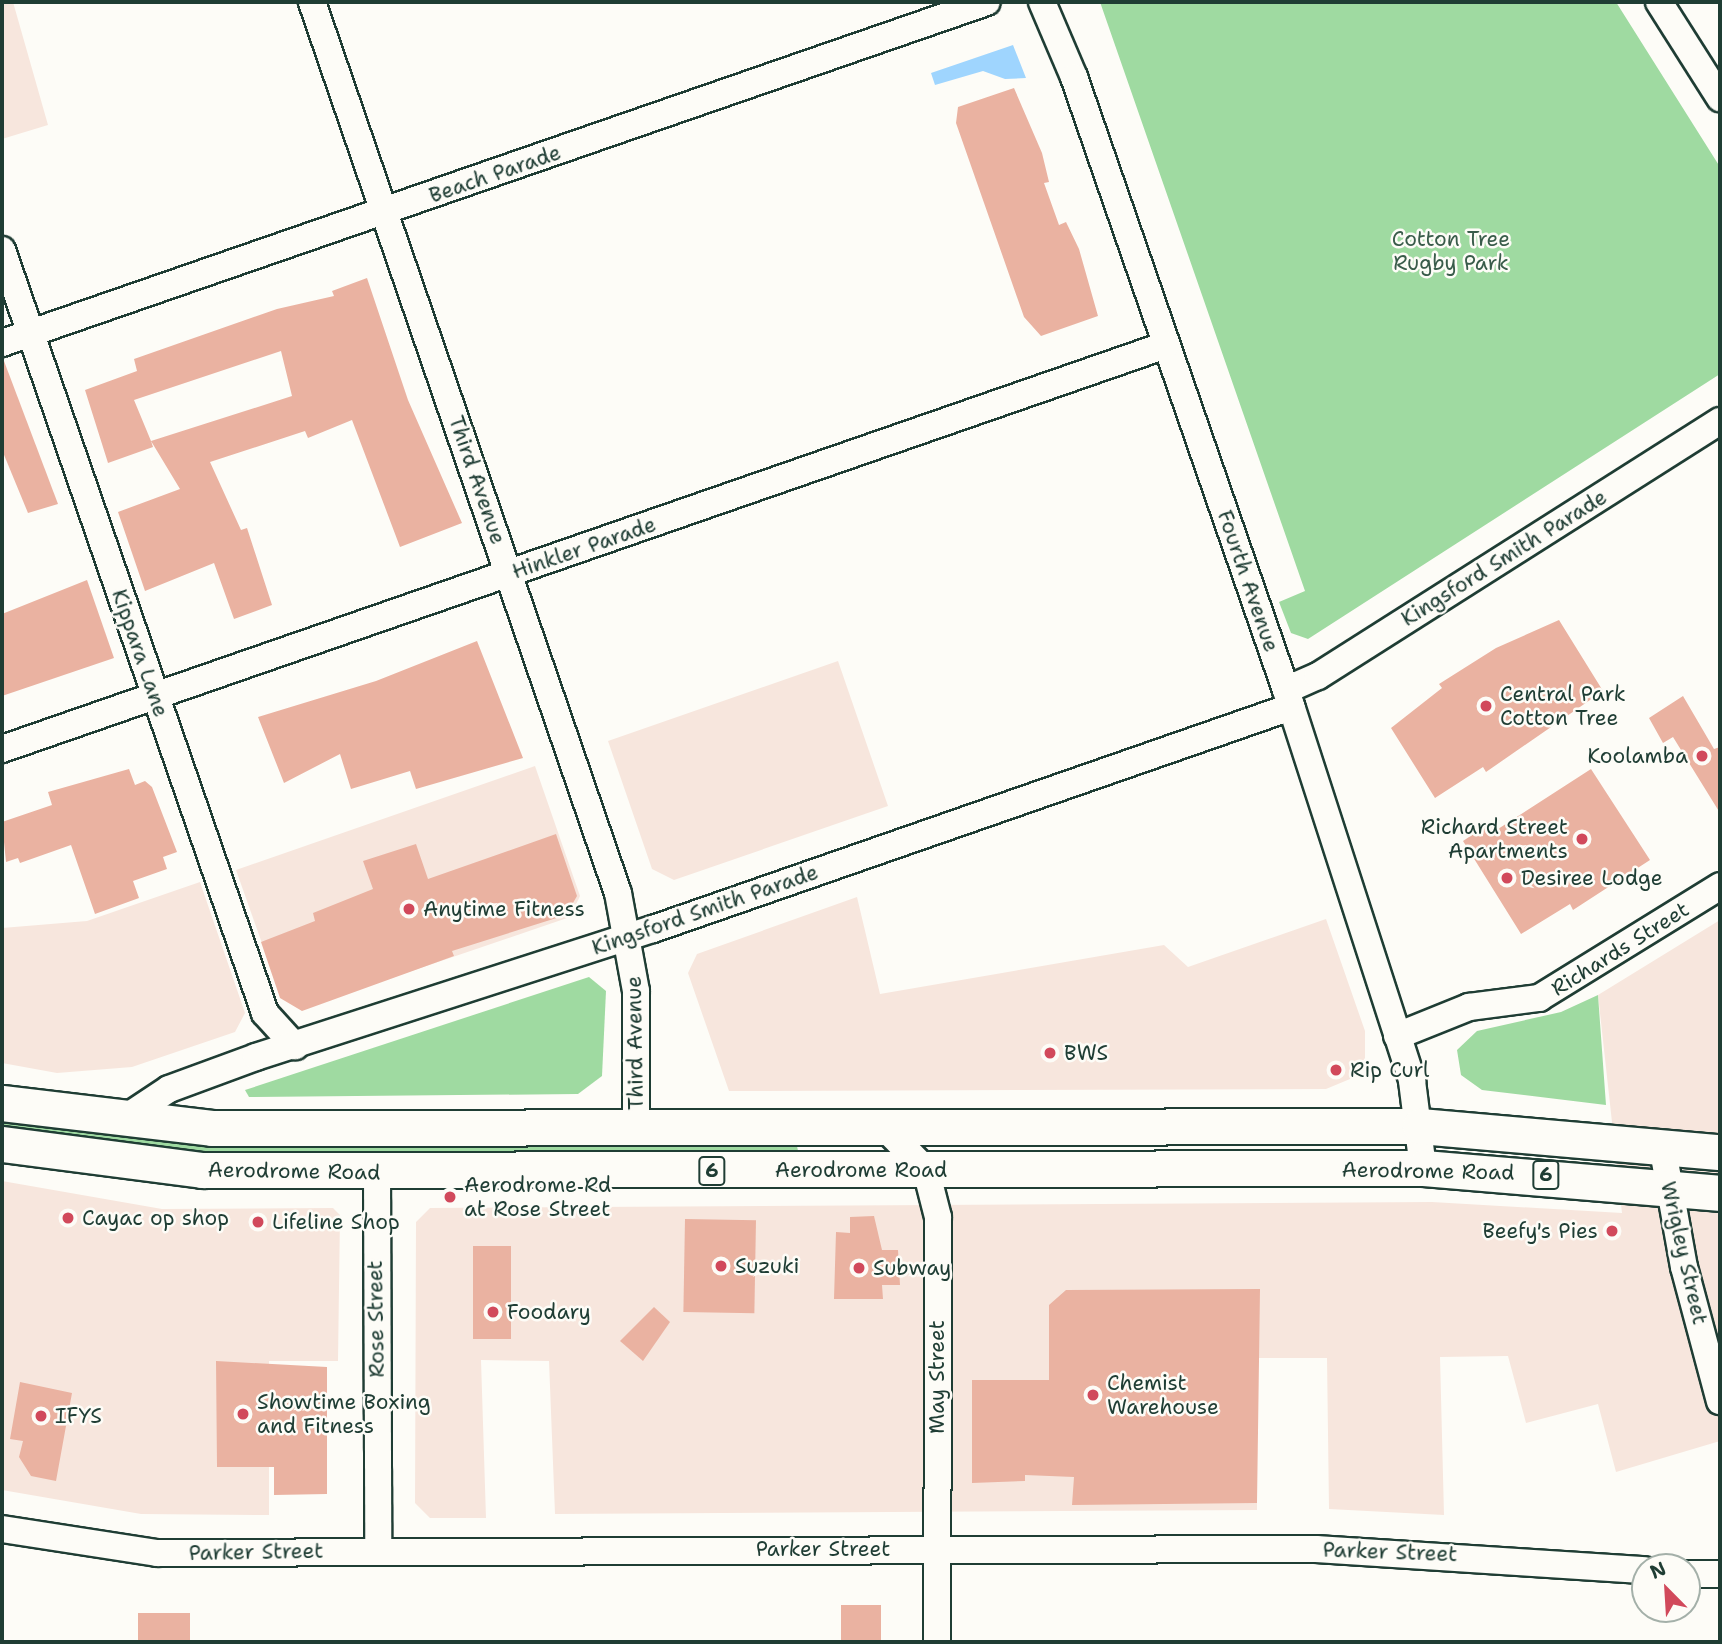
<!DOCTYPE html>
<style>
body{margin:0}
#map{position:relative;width:1722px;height:1644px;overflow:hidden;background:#fdfcf7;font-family:"Shantell Sans",sans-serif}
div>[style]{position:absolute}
.built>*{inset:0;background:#f7e6dd}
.green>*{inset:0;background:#9fdaa1}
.water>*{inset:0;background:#9fd5fe}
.building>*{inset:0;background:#eab2a1;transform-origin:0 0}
.roads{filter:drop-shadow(2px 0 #1f3d34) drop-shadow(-2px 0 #1f3d34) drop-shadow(0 2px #1f3d34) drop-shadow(0 -2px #1f3d34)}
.minor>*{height:26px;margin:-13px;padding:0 13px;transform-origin:13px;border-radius:13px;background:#fdfcf7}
.major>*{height:35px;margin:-17.5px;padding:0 17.5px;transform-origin:17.5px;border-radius:17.5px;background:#fdfcf7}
.dots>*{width:19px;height:19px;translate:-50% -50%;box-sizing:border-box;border:4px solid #fdfcf7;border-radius:50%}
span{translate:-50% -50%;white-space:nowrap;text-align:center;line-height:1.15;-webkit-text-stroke:5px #fdfcf7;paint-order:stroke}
.shield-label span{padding:2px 5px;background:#fdfcf7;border:2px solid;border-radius:5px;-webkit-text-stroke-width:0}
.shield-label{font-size:19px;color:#1f3d34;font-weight:700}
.street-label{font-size:21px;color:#1f3d34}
.park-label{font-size:21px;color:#395c4a}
.poi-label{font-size:21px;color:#1f3d34}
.left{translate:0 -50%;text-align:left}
.right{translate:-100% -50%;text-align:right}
.frame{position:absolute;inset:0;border:4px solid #1f3d34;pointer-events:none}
.north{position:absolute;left:1631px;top:1553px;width:70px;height:70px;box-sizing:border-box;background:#fdfcf7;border:2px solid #a4b0a9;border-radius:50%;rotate:336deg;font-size:19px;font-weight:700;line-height:28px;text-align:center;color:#1f3d34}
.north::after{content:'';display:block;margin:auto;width:24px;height:32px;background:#d1495b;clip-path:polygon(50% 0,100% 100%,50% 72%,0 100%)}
</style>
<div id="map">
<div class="built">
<i style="clip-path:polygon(2px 2px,13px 2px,48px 125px,2px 139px)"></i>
<i style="clip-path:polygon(838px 661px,888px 806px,674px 880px,652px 869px,608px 741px)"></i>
<i style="clip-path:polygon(535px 766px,580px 896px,570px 917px,300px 1009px,281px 997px,236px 870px)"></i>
<i style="clip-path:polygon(200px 882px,245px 1013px,235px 1032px,132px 1067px,57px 1073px,2px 1063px,2px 928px,87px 921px)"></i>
<i style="clip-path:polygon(857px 897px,880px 994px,1164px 945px,1188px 967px,1326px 919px,1365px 1031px,1365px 1058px,1350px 1079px,1326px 1089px,729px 1091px,688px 973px,697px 954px)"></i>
<i style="clip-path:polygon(1720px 920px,1720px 1441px,1616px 1472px,1598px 1404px,1526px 1423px,1508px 1356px,1440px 1357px,1444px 1515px,1329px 1509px,1327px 1358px,1257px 1358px,1257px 1510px,555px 1514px,549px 1361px,481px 1360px,486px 1518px,430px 1518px,415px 1503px,416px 1222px,430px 1208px,1432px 1202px,1622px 1213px,1598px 995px)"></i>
<i style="clip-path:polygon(2px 1181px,162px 1209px,333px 1208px,340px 1215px,338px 1361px,269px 1361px,269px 1515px,141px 1514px,2px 1490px)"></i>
</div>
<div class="green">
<i style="clip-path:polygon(1100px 2px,1616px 2px,1720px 167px,1720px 374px,1308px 639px,1291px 633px,1279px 602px,1305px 591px)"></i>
<i style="clip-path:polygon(589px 977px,606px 991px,602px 1076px,578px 1094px,249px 1097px,245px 1090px)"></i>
<i style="clip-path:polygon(1598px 995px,1606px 1105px,1482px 1090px,1461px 1075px,1457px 1050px,1477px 1031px,1561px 1012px)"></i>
<i style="clip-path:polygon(2px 1111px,709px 1138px,797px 1146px,799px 1156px,196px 1154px,2px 1130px)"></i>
</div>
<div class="water">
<i style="clip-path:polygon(1013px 45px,1026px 78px,1005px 79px,983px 71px,935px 85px,931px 73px)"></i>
</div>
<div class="building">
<i style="clip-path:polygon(1014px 88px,1042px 153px,1049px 182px,1044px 183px,1059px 225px,1066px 222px,1079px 249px,1098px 316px,1041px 336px,1024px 317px,956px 123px,958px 107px)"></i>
<i style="clip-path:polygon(evenodd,367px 278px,408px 400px,462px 523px,400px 547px,352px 420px,308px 438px,305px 431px,210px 462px,241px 530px,247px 528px,272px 605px,234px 619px,214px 563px,145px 591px,118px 512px,180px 489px,151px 441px,153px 447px,108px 463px,85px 390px,137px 371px,134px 359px,277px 309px,334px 296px,332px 291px,367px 278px,281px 351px,292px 396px,151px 441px,134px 400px,281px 351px)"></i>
<i style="clip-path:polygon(4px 361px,58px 504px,28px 513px,2px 450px)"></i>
<i style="clip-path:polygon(87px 580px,114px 658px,2px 696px,2px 614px)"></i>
<i style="clip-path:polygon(1559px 620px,1603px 691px,1486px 772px,1483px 767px,1435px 798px,1391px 728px,1442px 688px,1439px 684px,1496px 648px)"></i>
<i style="clip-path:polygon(477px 641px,523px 758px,416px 789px,410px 771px,351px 789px,340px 754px,284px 783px,258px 717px,376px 681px)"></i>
<i style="clip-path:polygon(1683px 696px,1714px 749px,1720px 747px,1720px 813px,1673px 737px,1663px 743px,1649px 718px)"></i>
<i style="clip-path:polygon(129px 769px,135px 785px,145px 781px,152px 787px,177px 852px,163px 857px,167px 869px,133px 881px,139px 898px,95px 914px,71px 845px,20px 863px,18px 858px,6px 862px,2px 822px,52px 805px,48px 792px)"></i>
<i style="clip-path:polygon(1591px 769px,1650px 860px,1573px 910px,1570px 904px,1521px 934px,1463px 841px,1493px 821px,1498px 829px)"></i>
<i style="clip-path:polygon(556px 834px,577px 896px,566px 915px,452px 951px,454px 956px,302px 1011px,280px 998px,261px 942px,315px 921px,313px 913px,373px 889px,363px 861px,416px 844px,428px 879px)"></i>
<i style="clip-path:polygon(874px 1216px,882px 1250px,898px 1250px,900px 1285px,882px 1285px,883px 1299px,834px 1299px,836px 1232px,850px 1233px,850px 1217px)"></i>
<i style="left:685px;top:1219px;width:71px;height:93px;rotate:1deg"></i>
<i style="left:473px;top:1246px;width:38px;height:93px"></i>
<i style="clip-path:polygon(1260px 1289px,1257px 1503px,1072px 1505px,1074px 1477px,1025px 1475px,1025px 1481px,972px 1483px,972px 1380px,1049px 1380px,1049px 1305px,1066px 1290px)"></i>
<i style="clip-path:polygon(654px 1307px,670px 1322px,643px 1361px,620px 1341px)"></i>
<i style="clip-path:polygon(216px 1361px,327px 1367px,327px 1494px,274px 1495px,274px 1467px,217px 1467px)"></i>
<i style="clip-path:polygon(20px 1382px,72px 1393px,56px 1481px,31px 1476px,19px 1457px,23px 1441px,10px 1439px)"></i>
<i style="left:841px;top:1605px;width:40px;height:37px"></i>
<i style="left:138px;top:1613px;width:52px;height:29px"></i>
</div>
<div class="roads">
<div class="minor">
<i style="left:312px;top:2px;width:942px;rotate:71.05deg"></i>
<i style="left:618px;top:893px;width:100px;rotate:79.6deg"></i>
<i style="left:636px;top:991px;width:138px;rotate:90deg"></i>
<i style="left:1042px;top:2px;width:82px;rotate:66.9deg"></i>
<i style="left:1074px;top:77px;width:649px;rotate:70.92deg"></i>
<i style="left:1286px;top:690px;width:411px;rotate:72.1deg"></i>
<i style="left:1412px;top:1081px;width:88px;rotate:82.8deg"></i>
<i style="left:1659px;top:2px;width:114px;rotate:57.6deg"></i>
<i style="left:2px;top:250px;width:807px;rotate:70.98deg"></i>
<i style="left:265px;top:1013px;width:45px;rotate:47.7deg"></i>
<i style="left:2px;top:343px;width:1042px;rotate:-19.1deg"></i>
<i style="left:1286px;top:690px;width:35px;rotate:-24deg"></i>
<i style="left:1318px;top:676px;width:476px;rotate:-32.4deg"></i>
<i style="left:2px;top:749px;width:1232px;rotate:-19.14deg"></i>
<i style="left:1397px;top:1036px;width:78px;rotate:-21.9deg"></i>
<i style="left:1469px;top:1007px;width:71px;rotate:-7.3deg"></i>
<i style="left:1539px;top:998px;width:213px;rotate:-31.7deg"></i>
<i style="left:122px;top:1120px;width:56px;rotate:-33.4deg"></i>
<i style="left:169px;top:1089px;width:93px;rotate:-20.2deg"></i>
<i style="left:256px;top:1057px;width:417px;rotate:-17.9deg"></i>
<i style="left:653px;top:929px;width:676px;rotate:-19.19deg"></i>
<i style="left:887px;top:1130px;width:56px;rotate:45.7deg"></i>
<i style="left:926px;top:1170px;width:49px;rotate:75.7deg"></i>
<i style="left:938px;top:1217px;width:425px;rotate:90.1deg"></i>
<i style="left:1662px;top:1145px;width:124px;rotate:79.8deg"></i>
<i style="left:1684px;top:1267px;width:139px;rotate:75deg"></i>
<i style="left:377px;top:1172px;width:378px;rotate:89.8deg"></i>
<i style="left:2px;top:1529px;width:157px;rotate:8.8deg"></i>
<i style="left:157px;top:1553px;width:1159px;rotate:-0.2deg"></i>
<i style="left:1316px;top:1549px;width:330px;rotate:3.7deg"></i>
<i style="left:1687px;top:1574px;width:33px"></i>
</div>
<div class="major">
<i style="left:2px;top:1103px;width:211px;rotate:6.8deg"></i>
<i style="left:212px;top:1128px;width:1208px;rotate:-0.09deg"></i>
<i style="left:1420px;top:1126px;width:301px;rotate:5deg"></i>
<i style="left:2px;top:1144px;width:202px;rotate:7.4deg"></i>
<i style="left:202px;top:1170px;width:1221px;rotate:-0.09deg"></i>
<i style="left:1423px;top:1168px;width:298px;rotate:4.8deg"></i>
</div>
</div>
<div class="dots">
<i style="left:1486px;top:706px;background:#d1495b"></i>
<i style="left:1702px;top:756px;background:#d1495b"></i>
<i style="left:1582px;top:839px;background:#d1495b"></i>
<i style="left:1507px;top:878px;background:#d1495b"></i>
<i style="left:409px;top:909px;background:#d1495b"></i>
<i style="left:1050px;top:1053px;background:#d1495b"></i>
<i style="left:1336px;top:1070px;background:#d1495b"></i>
<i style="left:450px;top:1197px;background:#d1495b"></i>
<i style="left:68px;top:1218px;background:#d1495b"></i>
<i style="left:258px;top:1222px;background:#d1495b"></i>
<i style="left:1612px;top:1231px;background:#d1495b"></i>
<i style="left:721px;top:1266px;background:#d1495b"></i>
<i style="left:859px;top:1268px;background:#d1495b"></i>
<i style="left:493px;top:1312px;background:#d1495b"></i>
<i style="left:1093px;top:1395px;background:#d1495b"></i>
<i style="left:243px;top:1414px;background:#d1495b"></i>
<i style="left:41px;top:1416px;background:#d1495b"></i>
</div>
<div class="shield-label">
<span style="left:712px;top:1171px">6</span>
<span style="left:1546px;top:1175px">6</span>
</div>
<div class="street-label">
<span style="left:495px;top:174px;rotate:-19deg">Beach Parade</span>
<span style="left:477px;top:480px;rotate:71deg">Third Avenue</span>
<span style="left:584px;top:548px;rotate:-19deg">Hinkler Parade</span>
<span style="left:1504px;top:558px;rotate:-32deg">Kingsford Smith Parade</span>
<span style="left:1248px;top:581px;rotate:71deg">Fourth Avenue</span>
<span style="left:140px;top:653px;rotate:71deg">Kippara Lane</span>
<span style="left:705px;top:910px;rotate:-19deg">Kingsford Smith Parade</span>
<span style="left:1620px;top:949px;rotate:-32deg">Richards Street</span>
<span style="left:635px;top:1043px;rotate:-91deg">Third Avenue</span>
<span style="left:861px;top:1170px">Aerodrome Road</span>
<span style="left:294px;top:1171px;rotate:1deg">Aerodrome Road</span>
<span style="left:1428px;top:1171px;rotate:1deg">Aerodrome Road</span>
<span style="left:1684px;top:1253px;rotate:77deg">Wrigley Street</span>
<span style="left:376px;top:1319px;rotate:-91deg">Rose Street</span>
<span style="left:937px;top:1377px;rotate:-90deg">May Street</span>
<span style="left:823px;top:1549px">Parker Street</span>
<span style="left:256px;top:1552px;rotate:-1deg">Parker Street</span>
<span style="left:1390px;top:1552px;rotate:2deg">Parker Street</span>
</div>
<div class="park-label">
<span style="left:1451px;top:251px">Cotton Tree<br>Rugby Park</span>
</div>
<div class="poi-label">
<span class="left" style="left:1500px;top:706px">Central Park<br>Cotton Tree</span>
<span class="right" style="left:1688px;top:756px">Koolamba</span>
<span class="right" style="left:1568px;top:839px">Richard Street<br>Apartments</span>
<span class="left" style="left:1521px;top:878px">Desiree Lodge</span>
<span class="left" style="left:423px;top:909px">Anytime Fitness</span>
<span class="left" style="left:1064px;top:1053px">BWS</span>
<span class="left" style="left:1350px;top:1070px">Rip Curl</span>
<span class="left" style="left:464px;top:1197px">Aerodrome Rd<br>at Rose Street</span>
<span class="left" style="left:82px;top:1218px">Cayac op shop</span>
<span class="left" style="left:272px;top:1222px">Lifeline Shop</span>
<span class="right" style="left:1598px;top:1231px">Beefy's Pies</span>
<span class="left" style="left:735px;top:1266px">Suzuki</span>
<span class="left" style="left:873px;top:1268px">Subway</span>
<span class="left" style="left:507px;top:1312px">Foodary</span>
<span class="left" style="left:1107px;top:1395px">Chemist<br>Warehouse</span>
<span class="left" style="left:257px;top:1414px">Showtime Boxing<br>and Fitness</span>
<span class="left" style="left:55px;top:1416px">IFYS</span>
</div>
<div class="frame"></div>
<div class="north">N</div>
</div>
